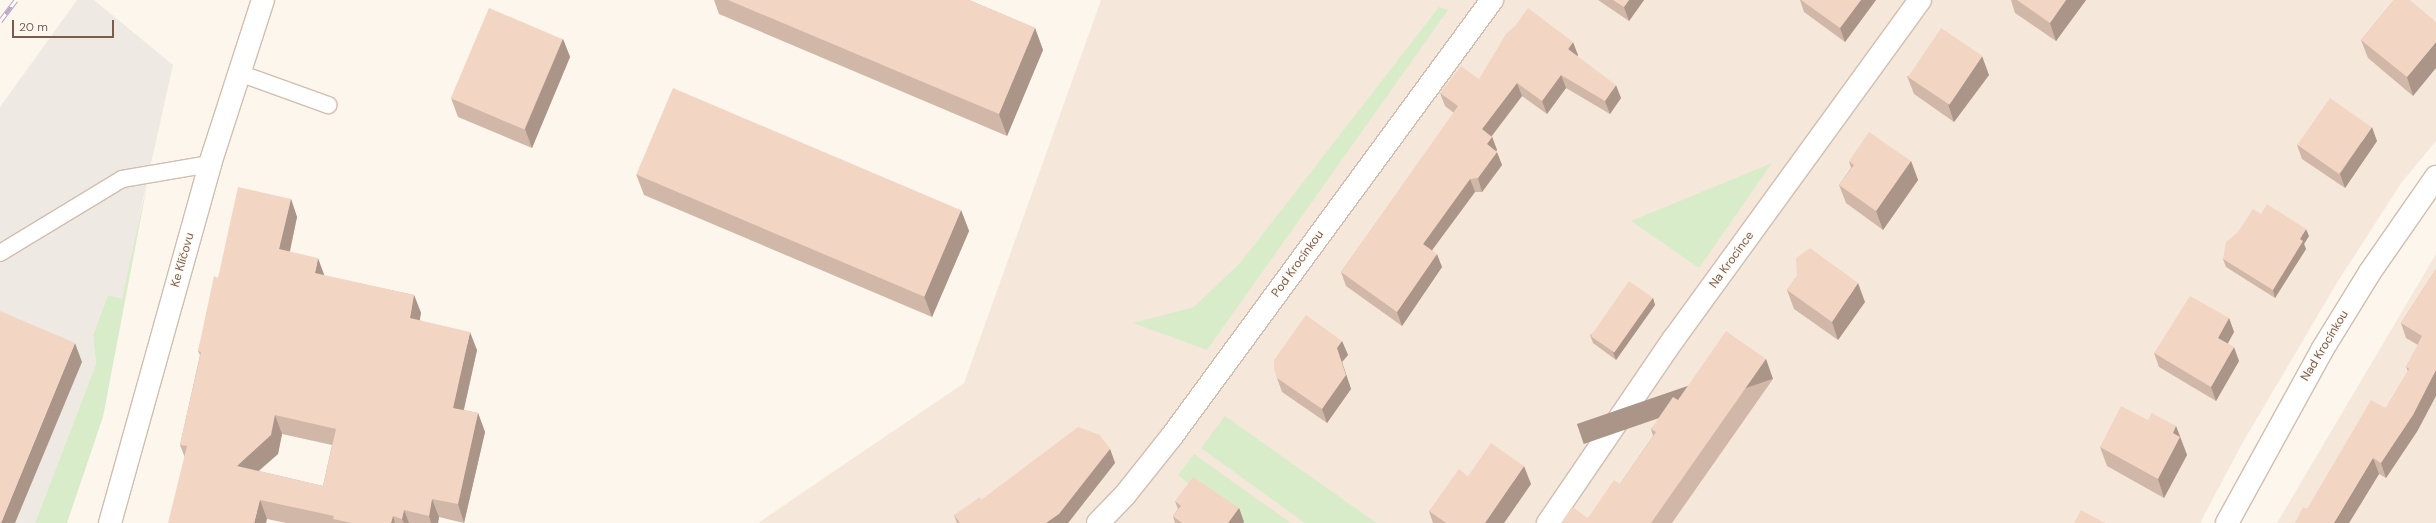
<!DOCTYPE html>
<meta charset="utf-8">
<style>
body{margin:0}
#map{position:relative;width:2436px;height:523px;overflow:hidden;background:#fdf6ec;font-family:"DM Sans",sans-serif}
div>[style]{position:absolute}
.residential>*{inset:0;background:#f5e8da}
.industrial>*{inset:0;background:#efe9e4}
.green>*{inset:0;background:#d8ecc9}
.roads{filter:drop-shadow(1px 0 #d1beb0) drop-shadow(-1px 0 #d1beb0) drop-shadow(0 1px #d1beb0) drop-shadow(0 -1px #d1beb0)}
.service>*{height:16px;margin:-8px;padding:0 8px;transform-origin:8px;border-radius:8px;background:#fff}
.minor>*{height:22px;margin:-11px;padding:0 11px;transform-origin:11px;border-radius:11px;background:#fff}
.tertiary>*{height:22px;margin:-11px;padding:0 11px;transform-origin:11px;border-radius:11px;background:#fff}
.rail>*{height:4.5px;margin-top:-2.25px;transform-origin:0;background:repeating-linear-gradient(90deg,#fffaf3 0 9px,#b9a8c9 0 18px);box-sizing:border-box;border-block:1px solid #b9a8c9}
.wall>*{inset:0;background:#d1b7a8}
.shaded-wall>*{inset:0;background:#aa9588;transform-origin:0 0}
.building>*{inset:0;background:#f3d5c3;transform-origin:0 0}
span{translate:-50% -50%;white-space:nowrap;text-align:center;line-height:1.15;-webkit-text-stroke:3px #fffaf3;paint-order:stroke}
.street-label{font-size:12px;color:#7a5c4d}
.scale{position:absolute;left:12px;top:20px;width:102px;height:18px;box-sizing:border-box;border:2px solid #7a5c4d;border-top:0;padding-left:5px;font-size:12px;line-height:14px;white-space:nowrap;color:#7a5c4d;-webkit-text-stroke:3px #fffaf3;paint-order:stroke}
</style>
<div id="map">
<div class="residential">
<i style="clip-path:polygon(1101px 0,2436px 0,2436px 141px,2402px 182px,2338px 281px,2243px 442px,2200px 523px,758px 523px,964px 383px)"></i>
<i style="clip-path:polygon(2436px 254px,2436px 523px,2277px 523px)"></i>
</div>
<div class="industrial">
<i style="clip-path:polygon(77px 0,94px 0,173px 65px,142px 204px,130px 275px,122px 300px,108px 295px,93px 335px,96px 364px,35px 523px,0 523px,0 107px)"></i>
</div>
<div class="green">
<i style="clip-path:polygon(1439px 7px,1448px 10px,1207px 350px,1133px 323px,1194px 307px,1241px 262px)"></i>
<i style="clip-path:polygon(1772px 163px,1699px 268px,1631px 221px)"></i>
<i style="clip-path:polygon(148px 180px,103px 417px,67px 523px,35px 523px,96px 364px,93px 335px,108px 295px,122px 299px)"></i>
<i style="clip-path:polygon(1225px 416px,1368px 517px,1377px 523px,1305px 523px,1201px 448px)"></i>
<i style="clip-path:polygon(1194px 454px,1291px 523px,1245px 523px,1198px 491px,1178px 475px)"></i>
</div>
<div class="roads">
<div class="service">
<i style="left:239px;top:73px;width:95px;rotate:19.8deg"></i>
<i style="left:0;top:253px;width:143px;rotate:-31.2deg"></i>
<i style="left:122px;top:179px;width:89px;rotate:-9.7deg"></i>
</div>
<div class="minor">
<i style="left:1098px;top:523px;width:39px;rotate:-46deg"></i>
<i style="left:1125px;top:495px;width:75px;rotate:-51.5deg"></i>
<i style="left:1172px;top:436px;width:541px;rotate:-53.72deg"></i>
<i style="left:1548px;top:523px;width:222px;rotate:-55.7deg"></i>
<i style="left:1673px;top:340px;width:420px;rotate:-54deg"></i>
<i style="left:2227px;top:523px;width:197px;rotate:-61.2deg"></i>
<i style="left:2322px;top:350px;width:92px;rotate:-58.4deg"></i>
<i style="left:2370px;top:272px;width:116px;rotate:-55.2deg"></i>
</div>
<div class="tertiary">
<i style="left:110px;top:523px;width:373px;rotate:-74.4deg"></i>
<i style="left:210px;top:164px;width:172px;rotate:-72.1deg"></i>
</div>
</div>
<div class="rail">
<i style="left:0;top:21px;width:26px;rotate:-53deg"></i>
</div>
<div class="wall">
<i style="clip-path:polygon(714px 0,969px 0,1035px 28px,1043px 50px,1007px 136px,719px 14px)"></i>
<i style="clip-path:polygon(1598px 0,1644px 0,1629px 21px)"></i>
<i style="clip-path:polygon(1800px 0,1876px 0,1845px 42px,1804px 12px)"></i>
<i style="clip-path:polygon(2011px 0,2086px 0,2056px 41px,2015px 13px)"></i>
<i style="clip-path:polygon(2394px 0,2413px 96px,2368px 58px,2361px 40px)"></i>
<i style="clip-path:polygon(563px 39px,570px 57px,532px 148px,458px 117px,451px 98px)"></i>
<i style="clip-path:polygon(1578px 55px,1577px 56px,1621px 98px,1610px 114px,1566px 88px,1547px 114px,1522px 96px,1492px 136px,1497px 150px,1496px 151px,1502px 165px,1482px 192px,1475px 192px,1432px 250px,1442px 267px,1402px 326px,1346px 286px,1341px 272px,1454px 113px,1445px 106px,1440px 93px,1479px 79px)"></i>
<i style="clip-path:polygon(1989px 75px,1954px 122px,1914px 94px,1907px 76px)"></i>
<i style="clip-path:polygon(2377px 141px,2345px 188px,2302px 159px,2297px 145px)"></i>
<i style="clip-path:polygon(1849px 161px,1911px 161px,1918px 180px,1883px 230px,1846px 203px,1839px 185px,1851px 168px)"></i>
<i style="clip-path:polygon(636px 174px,961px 210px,969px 231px,932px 317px,644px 195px)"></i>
<i style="clip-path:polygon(evenodd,291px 199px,297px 217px,290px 252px,325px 276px,414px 295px,421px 313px,419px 320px,477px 350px,464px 410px,478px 413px,485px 432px,464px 523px,439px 517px,438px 523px,286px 523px,267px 519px,185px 458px,180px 445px,200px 355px,198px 351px,218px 278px,291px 199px,282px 434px,332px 445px,323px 486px,259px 471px,278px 454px,282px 434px)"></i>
<i style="clip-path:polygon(2261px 214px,2309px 236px,2304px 244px,2306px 249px,2275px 298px,2226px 267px,2223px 259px)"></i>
<i style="clip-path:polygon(2436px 269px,2418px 430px,2386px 478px,2379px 474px,2349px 523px,2295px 523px,2307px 509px,2386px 408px,2408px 371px,2406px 367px,2418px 345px,2406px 338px,2401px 323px)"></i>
<i style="clip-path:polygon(1797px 276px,1865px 302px,1838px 340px,1794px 309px,1787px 290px)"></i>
<i style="clip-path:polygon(1653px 298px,1655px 305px,1616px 360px,1593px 343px,1590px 335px)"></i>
<i style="clip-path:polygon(2229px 318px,2234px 332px,2228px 343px,2239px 361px,2216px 401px,2159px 367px,2154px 353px)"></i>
<i style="clip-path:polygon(1342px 341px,1348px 355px,1342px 362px,1351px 389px,1327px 423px,1282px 392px,1277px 378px)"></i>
<i style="clip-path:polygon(1766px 359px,1773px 379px,1672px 523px,1561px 523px,1588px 518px,1620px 484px,1653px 436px,1651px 429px,1678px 400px)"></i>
<i style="clip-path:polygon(2148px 420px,2176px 426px,2187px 455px,2164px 498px,2107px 466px,2100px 447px)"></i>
<i style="clip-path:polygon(1110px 449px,1115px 463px,1068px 523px,957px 523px,954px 515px,981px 500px)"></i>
<i style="clip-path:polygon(1468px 476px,1531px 484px,1504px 523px,1433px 523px,1429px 511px)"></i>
<i style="clip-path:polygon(1175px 501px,1239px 508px,1244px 522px,1243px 523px,1175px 523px,1173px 516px,1178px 509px)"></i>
</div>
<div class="shaded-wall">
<i style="clip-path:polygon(1629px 0,1644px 0,1629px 21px,1624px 7px)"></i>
<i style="clip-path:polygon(1861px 0,1876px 0,1845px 42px,1840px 28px)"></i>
<i style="clip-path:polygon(2066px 0,2086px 0,2056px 41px,2050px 23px)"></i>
<i style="clip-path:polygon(1035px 28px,1043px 50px,1007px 136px,999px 114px)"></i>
<i style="clip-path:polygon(563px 39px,570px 57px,532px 148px,525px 129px)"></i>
<i style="clip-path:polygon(1573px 42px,1578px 55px,1573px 63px,1568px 49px)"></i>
<i style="clip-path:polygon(2436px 42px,2436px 68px,2413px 96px,2407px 77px)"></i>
<i style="clip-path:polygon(1982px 56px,1989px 75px,1954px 122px,1948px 104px)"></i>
<i style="clip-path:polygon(1561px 75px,1566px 88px,1547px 114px,1542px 101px)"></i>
<i style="clip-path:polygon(1517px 83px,1522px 96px,1487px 142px,1482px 129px)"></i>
<i style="clip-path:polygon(1616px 85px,1621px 98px,1610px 114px,1605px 101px)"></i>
<i style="clip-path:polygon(2372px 127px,2377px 141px,2345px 188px,2340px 174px)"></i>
<i style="clip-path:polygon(1492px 137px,1497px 150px,1492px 157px,1487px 144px)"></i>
<i style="clip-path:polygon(1497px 152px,1502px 165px,1482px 192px,1478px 178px)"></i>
<i style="clip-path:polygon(1911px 161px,1918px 180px,1883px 230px,1876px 211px)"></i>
<i style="clip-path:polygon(1470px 179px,1475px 192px,1427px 257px,1423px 244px)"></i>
<i style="clip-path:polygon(291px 199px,297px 217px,286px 268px,279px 249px)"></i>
<i style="clip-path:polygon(961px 210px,969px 231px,932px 317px,924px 296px)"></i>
<i style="clip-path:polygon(2306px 229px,2309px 236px,2304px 244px,2306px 249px,2275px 298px,2273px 290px,2300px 239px)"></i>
<i style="clip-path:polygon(1437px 254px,1442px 267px,1402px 326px,1397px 312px)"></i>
<i style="clip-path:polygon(318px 258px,325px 277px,315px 273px)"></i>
<i style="clip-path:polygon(1858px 283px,1865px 302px,1838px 340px,1832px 322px)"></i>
<i style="clip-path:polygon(414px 295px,421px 313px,417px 337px,410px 318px)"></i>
<i style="clip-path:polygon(1653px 298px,1655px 305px,1616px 360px,1613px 352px)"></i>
<i style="clip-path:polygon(2229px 318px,2234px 332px,2223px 352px,2218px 338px)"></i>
<i style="clip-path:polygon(470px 332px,477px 350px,460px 426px,453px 408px)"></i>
<i style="clip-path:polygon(1342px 341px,1348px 355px,1342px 362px,1351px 389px,1327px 423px,1322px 409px,1337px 348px)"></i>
<i style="clip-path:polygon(75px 343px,82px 362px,15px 523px,1px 523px)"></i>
<i style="clip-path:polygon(2234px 347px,2239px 361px,2216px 401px,2211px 387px)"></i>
<i style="left:1766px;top:359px;width:21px;height:200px;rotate:71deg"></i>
<i style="clip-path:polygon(2436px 370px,2436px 396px,2418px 430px,2386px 478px,2381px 463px)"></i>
<i style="clip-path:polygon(478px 413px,485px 432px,464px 523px,458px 504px)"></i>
<i style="clip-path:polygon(275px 415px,282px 434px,278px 454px,243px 484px,237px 466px)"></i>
<i style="clip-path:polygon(2176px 426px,2187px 455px,2164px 498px,2158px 479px,2173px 433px)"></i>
<i style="clip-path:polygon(1110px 449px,1115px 463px,1068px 523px,1046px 523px)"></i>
<i style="clip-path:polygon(2373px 458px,2379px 474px,2349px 523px,2334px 523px)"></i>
<i style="clip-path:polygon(1524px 466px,1531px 484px,1504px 523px,1485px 523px)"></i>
<i style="clip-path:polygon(432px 499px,439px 517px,438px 523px,431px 523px,429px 516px)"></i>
<i style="clip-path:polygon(260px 500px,267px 519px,266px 523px,254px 523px)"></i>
<i style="clip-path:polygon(1239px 508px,1244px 522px,1243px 523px,1228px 523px)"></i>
<i style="clip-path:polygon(404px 510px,409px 523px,404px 523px,402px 519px)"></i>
<i style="clip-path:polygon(393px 516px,395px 523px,391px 523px)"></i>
</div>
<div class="building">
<i style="clip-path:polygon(728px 0,969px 0,1035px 28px,999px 114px)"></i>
<i style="clip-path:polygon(1613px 0,1629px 0,1624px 7px)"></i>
<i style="clip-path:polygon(1801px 0,1861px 0,1840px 28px)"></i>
<i style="clip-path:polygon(2017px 0,2066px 0,2050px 23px)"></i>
<i style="clip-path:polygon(2394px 0,2410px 0,2436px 22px,2436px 42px,2407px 77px,2361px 40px)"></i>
<i style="left:489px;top:8px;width:80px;height:98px;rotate:23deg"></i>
<i style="clip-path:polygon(1528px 8px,1573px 42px,1568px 49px,1616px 85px,1605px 101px,1561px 75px,1542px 101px,1517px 83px,1482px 129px,1492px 137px,1487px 144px,1497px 152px,1478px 178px,1470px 179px,1423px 244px,1437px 254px,1397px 312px,1341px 272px,1458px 106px,1440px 93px,1461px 66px,1479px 79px,1506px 34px,1516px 25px)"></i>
<i style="left:1941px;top:28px;width:50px;height:59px;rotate:34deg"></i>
<i style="left:673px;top:88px;width:313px;height:94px;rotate:23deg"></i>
<i style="left:2330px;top:98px;width:51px;height:57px;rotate:35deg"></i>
<i style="clip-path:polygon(1869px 132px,1911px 161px,1876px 211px,1839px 185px,1854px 165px,1849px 161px)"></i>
<i style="clip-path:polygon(evenodd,238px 187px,291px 199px,279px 249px,318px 258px,315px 273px,414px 295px,410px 318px,470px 332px,453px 408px,478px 413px,458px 504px,432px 499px,429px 516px,404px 510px,402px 519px,393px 516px,391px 523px,352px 523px,333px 519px,334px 516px,260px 500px,254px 523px,168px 523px,187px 446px,180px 445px,201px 352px,198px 351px,214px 276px,218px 278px,238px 187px,275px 415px,336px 429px,323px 486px,237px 466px,271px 435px,275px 415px)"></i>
<i style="clip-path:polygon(2267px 204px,2306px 229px,2300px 239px,2303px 241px,2273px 290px,2223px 259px,2226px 242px,2238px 232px,2253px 209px,2261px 214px)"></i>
<i style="clip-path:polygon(1810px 248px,1858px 283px,1832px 322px,1787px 290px,1797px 276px,1796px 258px)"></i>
<i style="clip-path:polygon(2436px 269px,2436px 370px,2413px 415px,2381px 463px,2373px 458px,2334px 523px,2295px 523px,2303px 507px,2307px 509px,2371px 400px,2386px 408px,2409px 369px,2406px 367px,2422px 336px,2401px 323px)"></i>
<i style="left:1629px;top:281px;width:29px;height:67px;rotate:35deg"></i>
<i style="clip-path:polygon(2190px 296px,2229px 318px,2218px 338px,2234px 347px,2211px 387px,2154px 353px)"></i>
<i style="clip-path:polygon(0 311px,75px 343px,1px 523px,0 523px)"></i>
<i style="clip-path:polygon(1306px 315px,1342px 341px,1337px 348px,1346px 375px,1322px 409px,1277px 378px,1274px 369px,1274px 360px)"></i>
<i style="clip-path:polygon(1726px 331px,1766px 359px,1651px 523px,1561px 523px,1572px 507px,1588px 518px,1614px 480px,1620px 484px,1656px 432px,1651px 429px,1673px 397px,1678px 400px)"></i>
<i style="clip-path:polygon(2121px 406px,2148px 420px,2152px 413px,2176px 426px,2173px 433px,2180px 437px,2158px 479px,2100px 447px)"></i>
<i style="clip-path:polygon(1078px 427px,1100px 435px,1110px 449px,1059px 514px,1046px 523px,960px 523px,954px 515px,980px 497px,981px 500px)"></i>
<i style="clip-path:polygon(1491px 443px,1524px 466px,1485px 523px,1446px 523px,1429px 511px,1459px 469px,1468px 476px)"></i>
<i style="clip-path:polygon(1193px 477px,1239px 508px,1228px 523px,1182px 523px,1173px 516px,1181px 506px,1175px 501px)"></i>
<i style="clip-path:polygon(2081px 510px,2105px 523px,2074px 523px)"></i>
</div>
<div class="street-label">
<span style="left:183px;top:260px;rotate:-74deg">Ke Klíčovu</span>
<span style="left:1732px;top:260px;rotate:-54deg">Na Krocínce</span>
<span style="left:1298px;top:264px;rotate:-54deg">Pod Krocínkou</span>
<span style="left:2325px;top:346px;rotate:-59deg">Nad Krocínkou</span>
</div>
<div class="scale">20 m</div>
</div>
